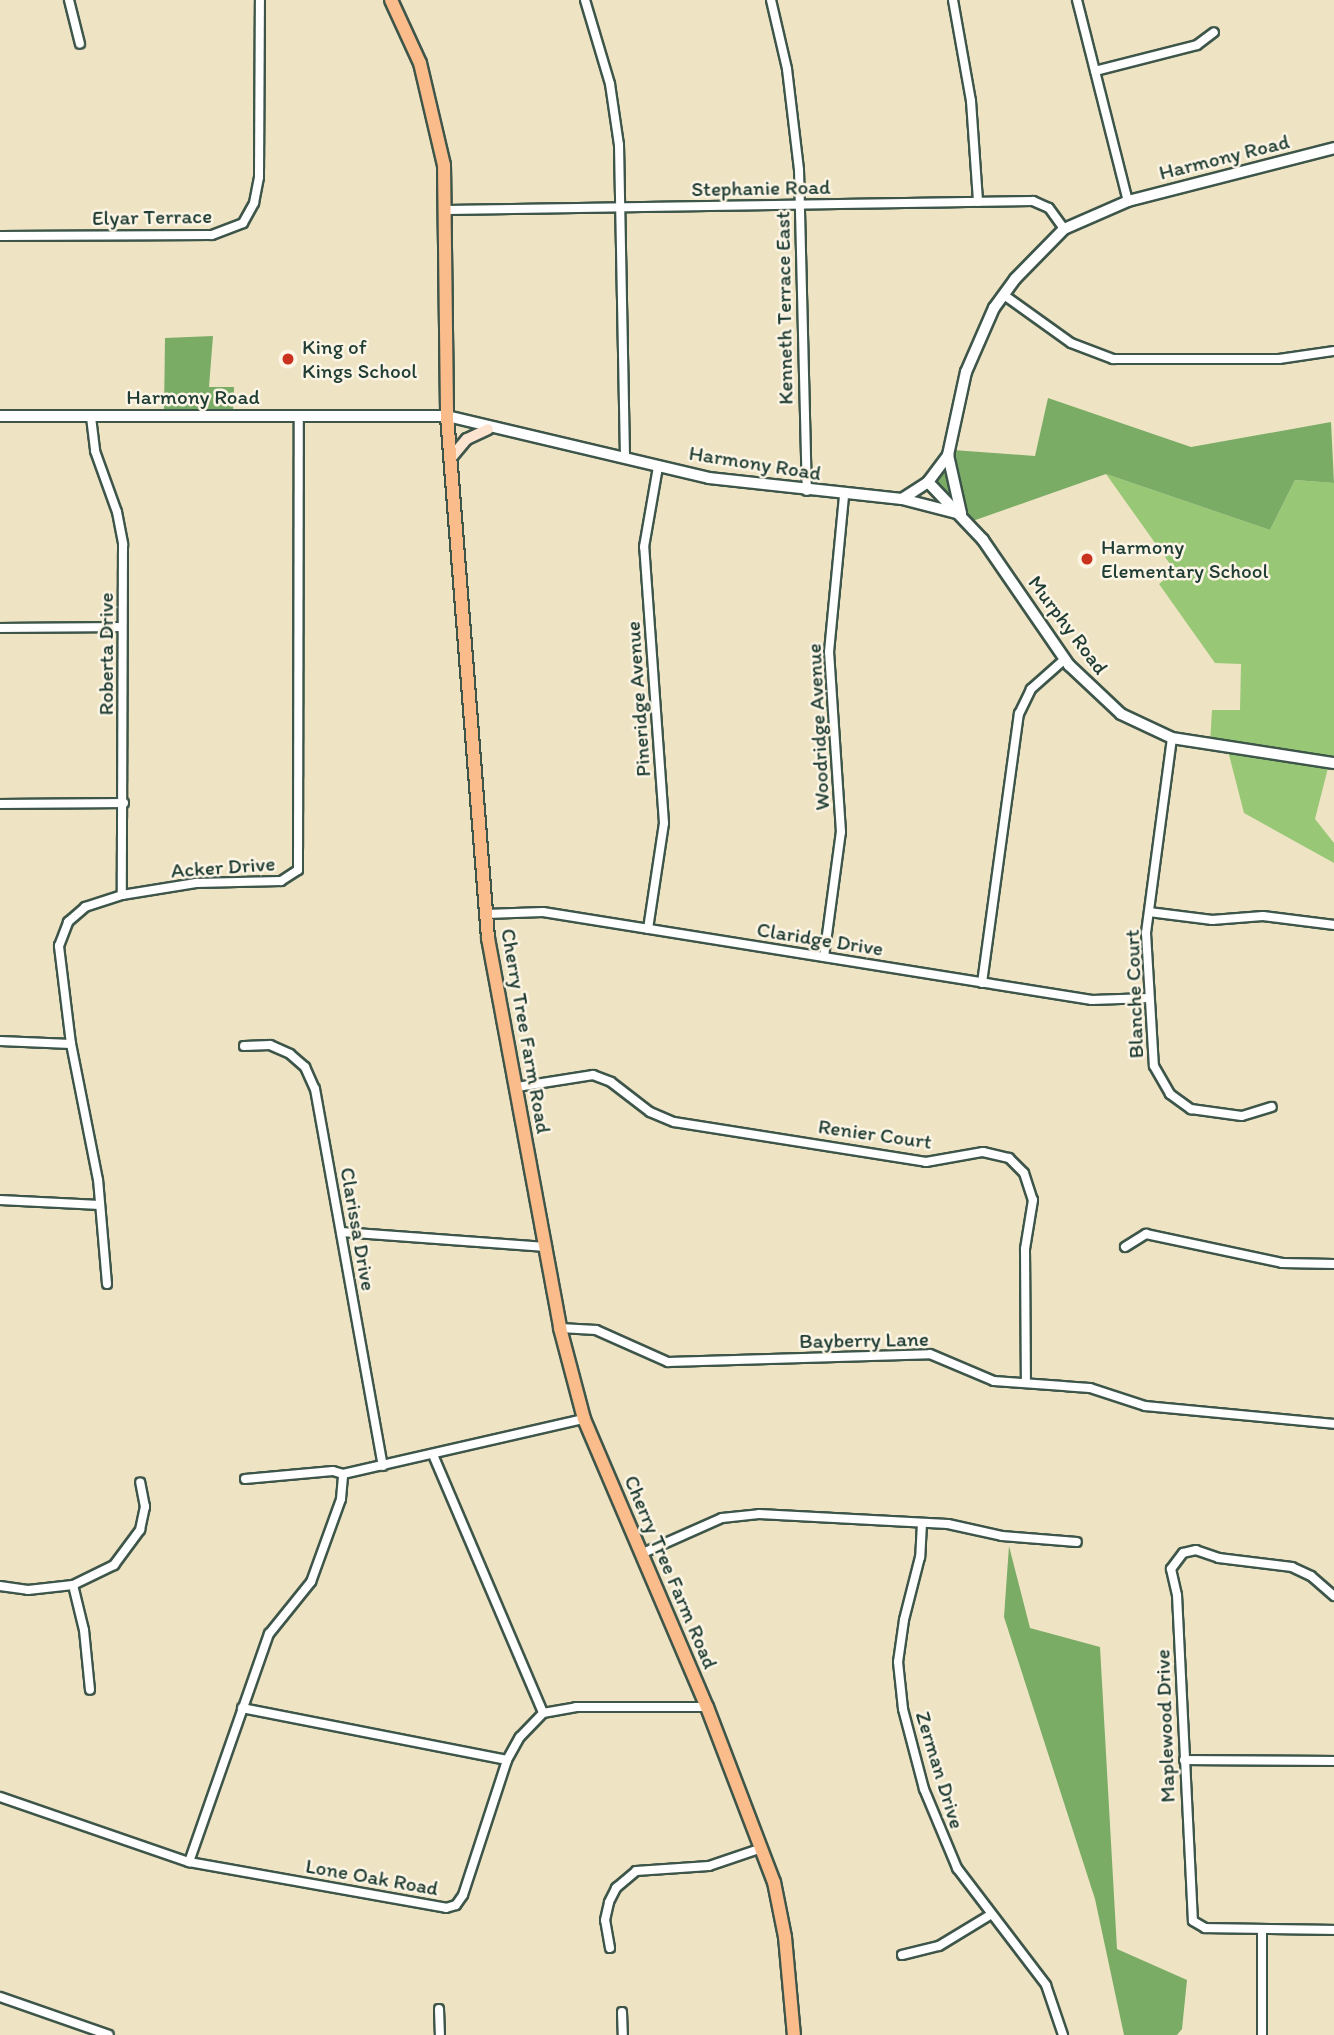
<!DOCTYPE html>
<style>
body{margin:0}
#map{position:relative;width:1334px;height:2035px;overflow:hidden;background:#eee4c4;font-family:Itim,sans-serif}
div>[style]{position:absolute}
.green>*{inset:0;background:#98c775}
.forest>*{inset:0;background:#7aac66}
.roads{filter:drop-shadow(2px 0 #3e564a) drop-shadow(-2px 0 #3e564a) drop-shadow(0 2px #3e564a) drop-shadow(0 -2px #3e564a)}
.minor>*{height:8px;margin:-4px;padding:0 4px;transform-origin:4px;border-radius:4px;background:#fff}
.tertiary>*{height:10px;margin:-5px;padding:0 5px;transform-origin:5px;border-radius:5px;background:#fff}
.secondary>*{height:10px;margin:-5px;padding:0 5px;transform-origin:5px;border-radius:5px;background:#fde4d1}
.primary>*{height:12px;margin:-6px;padding:0 6px;transform-origin:6px;border-radius:6px;background:#fabc8b}
.dots>*{width:19px;height:19px;translate:-50% -50%;box-sizing:border-box;border:4px solid #fcf5e5;border-radius:50%}
span{translate:-50% -50%;white-space:nowrap;text-align:center;line-height:1.15;-webkit-text-stroke:5px #fcf5e5;paint-order:stroke}
.street-label{font-size:21px;color:#1f3d34}
.poi-label{font-size:21px;color:#1f3d34}
.left{translate:0 -50%;text-align:left}
</style>
<div id="map">
<div class="green">
<i style="clip-path:polygon(1106px 474px,1270px 530px,1295px 480px,1334px 483px,1334px 765px,1329px 764px,1315px 819px,1334px 843px,1334px 863px,1244px 813px,1227px 747px,1210px 744px,1212px 710px,1240px 710px,1241px 664px,1215px 663px,1159px 584px,1175px 571px)"></i>
</div>
<div class="forest">
<i style="clip-path:polygon(213px 336px,209px 387px,234px 387px,233px 412px,164px 412px,165px 338px)"></i>
<i style="clip-path:polygon(1048px 398px,1191px 447px,1331px 422px,1334px 483px,1295px 480px,1270px 530px,1106px 474px,967px 523px,930px 485px,953px 450px,1035px 456px)"></i>
<i style="clip-path:polygon(1009px 1546px,1030px 1628px,1100px 1647px,1117px 1949px,1187px 1980px,1182px 2029px,1177px 2035px,1124px 2035px,1095px 1899px,1004px 1617px)"></i>
</div>
<div class="roads">
<div class="minor">
<i style="left:69px;top:0;width:45px;rotate:76deg"></i>
<i style="left:585px;top:0;width:88px;rotate:73.4deg"></i>
<i style="left:610px;top:84px;width:62px;rotate:81.6deg"></i>
<i style="left:619px;top:145px;width:312px;rotate:88.9deg"></i>
<i style="left:771px;top:0;width:71px;rotate:76.9deg"></i>
<i style="left:787px;top:69px;width:102px;rotate:83.2deg"></i>
<i style="left:799px;top:170px;width:321px;rotate:88.6deg"></i>
<i style="left:953px;top:0;width:103px;rotate:79.9deg"></i>
<i style="left:971px;top:101px;width:101px;rotate:86deg"></i>
<i style="left:1077px;top:0;width:207px;rotate:75.8deg"></i>
<i style="left:1095px;top:71px;width:105px;rotate:-14.3deg"></i>
<i style="left:1197px;top:45px;width:21px;rotate:-37deg"></i>
<i style="left:447px;top:210px;width:586px;rotate:-0.88deg"></i>
<i style="left:1033px;top:201px;width:17px;rotate:24deg"></i>
<i style="left:1049px;top:208px;width:26px;rotate:54deg"></i>
<i style="left:0;top:236px;width:212px;rotate:-0.3deg"></i>
<i style="left:212px;top:235px;width:33px;rotate:-21deg"></i>
<i style="left:243px;top:223px;width:23px;rotate:-61deg"></i>
<i style="left:254px;top:203px;width:26px;rotate:-79deg"></i>
<i style="left:259px;top:177px;width:177px;rotate:-89.7deg"></i>
<i style="left:1004px;top:295px;width:82px;rotate:35.6deg"></i>
<i style="left:1071px;top:343px;width:45px;rotate:20.9deg"></i>
<i style="left:1113px;top:359px;width:166px"></i>
<i style="left:1279px;top:359px;width:56px;rotate:-8.3deg"></i>
<i style="left:91px;top:417px;width:34px;rotate:83deg"></i>
<i style="left:95px;top:451px;width:65px;rotate:70.2deg"></i>
<i style="left:117px;top:512px;width:33px;rotate:79deg"></i>
<i style="left:123px;top:544px;width:351px;rotate:90.2deg"></i>
<i style="left:0;top:628px;width:122px;rotate:-0.5deg"></i>
<i style="left:1172px;top:738px;width:197px;rotate:97.6deg"></i>
<i style="left:1146px;top:933px;width:133px;rotate:86.6deg"></i>
<i style="left:1154px;top:1066px;width:32px;rotate:60deg"></i>
<i style="left:1170px;top:1094px;width:26px;rotate:36deg"></i>
<i style="left:1191px;top:1109px;width:51px;rotate:7.8deg"></i>
<i style="left:1242px;top:1116px;width:31px;rotate:-17deg"></i>
<i style="left:0;top:804px;width:124px;rotate:-0.5deg"></i>
<i style="left:1149px;top:912px;width:64px;rotate:7.2deg"></i>
<i style="left:1212px;top:920px;width:51px;rotate:-4.5deg"></i>
<i style="left:1263px;top:916px;width:72px;rotate:7.2deg"></i>
<i style="left:486px;top:914px;width:57px;rotate:-2deg"></i>
<i style="left:543px;top:912px;width:556px;rotate:9.11deg"></i>
<i style="left:1092px;top:1000px;width:57px;rotate:-2deg"></i>
<i style="left:648px;top:929px;width:107px;rotate:-81.4deg"></i>
<i style="left:664px;top:823px;width:277px;rotate:-94.1deg"></i>
<i style="left:644px;top:547px;width:81px;rotate:-80.1deg"></i>
<i style="left:824px;top:957px;width:126px;rotate:-82.3deg"></i>
<i style="left:841px;top:832px;width:180px;rotate:-93.8deg"></i>
<i style="left:829px;top:652px;width:158px;rotate:-84.5deg"></i>
<i style="left:982px;top:983px;width:272px;rotate:-82.2deg"></i>
<i style="left:1019px;top:714px;width:28px;rotate:-64deg"></i>
<i style="left:1031px;top:689px;width:45px;rotate:-41.4deg"></i>
<i style="left:0;top:1041px;width:71px;rotate:2.4deg"></i>
<i style="left:244px;top:1046px;width:26px;rotate:-2deg"></i>
<i style="left:270px;top:1045px;width:22px;rotate:24deg"></i>
<i style="left:290px;top:1054px;width:20px;rotate:41deg"></i>
<i style="left:305px;top:1067px;width:24px;rotate:66deg"></i>
<i style="left:315px;top:1089px;width:383px;rotate:79.8deg"></i>
<i style="left:517px;top:1087px;width:77px;rotate:-9deg"></i>
<i style="left:593px;top:1075px;width:19px;rotate:21deg"></i>
<i style="left:611px;top:1082px;width:49px;rotate:37.6deg"></i>
<i style="left:650px;top:1112px;width:26px;rotate:23deg"></i>
<i style="left:674px;top:1122px;width:255px;rotate:9deg"></i>
<i style="left:926px;top:1162px;width:58px;rotate:-10deg"></i>
<i style="left:983px;top:1152px;width:27px;rotate:13deg"></i>
<i style="left:1009px;top:1158px;width:21px;rotate:45deg"></i>
<i style="left:1024px;top:1173px;width:28px;rotate:72deg"></i>
<i style="left:1033px;top:1200px;width:50px;rotate:99.3deg"></i>
<i style="left:1025px;top:1249px;width:134px;rotate:89.6deg"></i>
<i style="left:0;top:1200px;width:100px;rotate:2.9deg"></i>
<i style="left:342px;top:1232px;width:204px;rotate:4.2deg"></i>
<i style="left:1125px;top:1247px;width:25px;rotate:-32deg"></i>
<i style="left:1146px;top:1234px;width:139px;rotate:12deg"></i>
<i style="left:1282px;top:1263px;width:52px;rotate:1.1deg"></i>
<i style="left:107px;top:1284px;width:104px;rotate:-94.9deg"></i>
<i style="left:98px;top:1180px;width:139px;rotate:-101.2deg"></i>
<i style="left:71px;top:1044px;width:99px;rotate:-97deg"></i>
<i style="left:59px;top:946px;width:26px;rotate:-69deg"></i>
<i style="left:68px;top:922px;width:23px;rotate:-41deg"></i>
<i style="left:85px;top:907px;width:39px;rotate:-18deg"></i>
<i style="left:122px;top:895px;width:75px;rotate:-9.2deg"></i>
<i style="left:196px;top:883px;width:85px;rotate:-1.3deg"></i>
<i style="left:281px;top:881px;width:20px;rotate:-33deg"></i>
<i style="left:298px;top:870px;width:454px;rotate:-89.9deg"></i>
<i style="left:560px;top:1328px;width:36px;rotate:3deg"></i>
<i style="left:596px;top:1330px;width:79px;rotate:24deg"></i>
<i style="left:668px;top:1362px;width:262px;rotate:-1.7deg"></i>
<i style="left:930px;top:1354px;width:69px;rotate:22.9deg"></i>
<i style="left:994px;top:1381px;width:96px;rotate:4.2deg"></i>
<i style="left:1090px;top:1388px;width:58px;rotate:18.1deg"></i>
<i style="left:1145px;top:1406px;width:190px;rotate:5.4deg"></i>
<i style="left:434px;top:1457px;width:278px;rotate:66.9deg"></i>
<i style="left:245px;top:1479px;width:88px;rotate:-5.2deg"></i>
<i style="left:333px;top:1471px;width:10px;rotate:17deg"></i>
<i style="left:343px;top:1474px;width:247px;rotate:-12.9deg"></i>
<i style="left:922px;top:1523px;width:34px;rotate:93deg"></i>
<i style="left:920px;top:1557px;width:65px;rotate:104.3deg"></i>
<i style="left:904px;top:1620px;width:42px;rotate:98.1deg"></i>
<i style="left:898px;top:1662px;width:47px;rotate:83.9deg"></i>
<i style="left:903px;top:1709px;width:83px;rotate:75.3deg"></i>
<i style="left:924px;top:1789px;width:86px;rotate:67.3deg"></i>
<i style="left:957px;top:1868px;width:147px;rotate:52.7deg"></i>
<i style="left:1046px;top:1985px;width:53px;rotate:71.2deg"></i>
<i style="left:643px;top:1553px;width:86px;rotate:-23.9deg"></i>
<i style="left:722px;top:1518px;width:37px;rotate:-6deg"></i>
<i style="left:759px;top:1514px;width:189px;rotate:3deg"></i>
<i style="left:948px;top:1524px;width:55px;rotate:12.5deg"></i>
<i style="left:1002px;top:1536px;width:75px;rotate:4.6deg"></i>
<i style="left:73px;top:1585px;width:46px;rotate:76.3deg"></i>
<i style="left:84px;top:1630px;width:60px;rotate:84.3deg"></i>
<i style="left:0;top:1586px;width:28px;rotate:8deg"></i>
<i style="left:28px;top:1590px;width:45px;rotate:-6.3deg"></i>
<i style="left:73px;top:1585px;width:46px;rotate:-26deg"></i>
<i style="left:114px;top:1565px;width:44px;rotate:-53.4deg"></i>
<i style="left:140px;top:1530px;width:24px;rotate:-78deg"></i>
<i style="left:145px;top:1507px;width:25px;rotate:-101deg"></i>
<i style="left:1334px;top:1596px;width:30px;rotate:-139deg"></i>
<i style="left:1311px;top:1576px;width:21px;rotate:-155deg"></i>
<i style="left:1292px;top:1567px;width:74px;rotate:-173deg"></i>
<i style="left:1219px;top:1558px;width:24px;rotate:-161deg"></i>
<i style="left:1196px;top:1550px;width:13px;rotate:167deg"></i>
<i style="left:1183px;top:1553px;width:20px;rotate:127deg"></i>
<i style="left:1171px;top:1569px;width:27px;rotate:77deg"></i>
<i style="left:1177px;top:1595px;width:326px;rotate:87.2deg"></i>
<i style="left:1193px;top:1921px;width:14px;rotate:30deg"></i>
<i style="left:1205px;top:1928px;width:129px;rotate:0.9deg"></i>
<i style="left:242px;top:1708px;width:270px;rotate:11.1deg"></i>
<i style="left:1184px;top:1760px;width:150px;rotate:0.4deg"></i>
<i style="left:0;top:1797px;width:200px;rotate:19deg"></i>
<i style="left:189px;top:1862px;width:261px;rotate:10.1deg"></i>
<i style="left:446px;top:1908px;width:10px;rotate:-17deg"></i>
<i style="left:456px;top:1905px;width:12px;rotate:-55deg"></i>
<i style="left:463px;top:1895px;width:142px;rotate:-71.9deg"></i>
<i style="left:507px;top:1760px;width:26px;rotate:-61deg"></i>
<i style="left:520px;top:1737px;width:33px;rotate:-46deg"></i>
<i style="left:543px;top:1713px;width:34px;rotate:-10deg"></i>
<i style="left:576px;top:1707px;width:131px"></i>
<i style="left:189px;top:1862px;width:242px;rotate:-70.7deg"></i>
<i style="left:269px;top:1634px;width:67px;rotate:-51.1deg"></i>
<i style="left:311px;top:1582px;width:88px;rotate:-70.1deg"></i>
<i style="left:341px;top:1499px;width:25px;rotate:-85deg"></i>
<i style="left:1262px;top:1930px;width:105px;rotate:90deg"></i>
<i style="left:610px;top:1948px;width:28px;rotate:-100deg"></i>
<i style="left:605px;top:1920px;width:18px;rotate:-77deg"></i>
<i style="left:609px;top:1902px;width:16px;rotate:-63deg"></i>
<i style="left:616px;top:1888px;width:26px;rotate:-40deg"></i>
<i style="left:636px;top:1871px;width:73px;rotate:-3.9deg"></i>
<i style="left:709px;top:1866px;width:56px;rotate:-18.8deg"></i>
<i style="left:902px;top:1955px;width:38px;rotate:-14deg"></i>
<i style="left:939px;top:1946px;width:60px;rotate:-31.3deg"></i>
<i style="left:0;top:1997px;width:115px;rotate:19.2deg"></i>
<i style="left:439px;top:2009px;width:26px;rotate:88deg"></i>
<i style="left:622px;top:2012px;width:23px;rotate:88deg"></i>
</div>
<div class="tertiary">
<i style="left:0;top:416px;width:447px"></i>
<i style="left:447px;top:416px;width:269px;rotate:13.3deg"></i>
<i style="left:709px;top:478px;width:194px;rotate:6.2deg"></i>
<i style="left:902px;top:499px;width:61px;rotate:14.3deg"></i>
<i style="left:948px;top:455px;width:59px;rotate:77.4deg"></i>
<i style="left:928px;top:482px;width:80px;rotate:46.5deg"></i>
<i style="left:983px;top:540px;width:152px;rotate:55.5deg"></i>
<i style="left:1069px;top:665px;width:71px;rotate:43.3deg"></i>
<i style="left:1121px;top:714px;width:56px;rotate:25.2deg"></i>
<i style="left:1172px;top:738px;width:164px;rotate:8.8deg"></i>
<i style="left:902px;top:499px;width:31px;rotate:-33deg"></i>
<i style="left:928px;top:482px;width:34px;rotate:-53deg"></i>
<i style="left:948px;top:455px;width:85px;rotate:-77.8deg"></i>
<i style="left:966px;top:372px;width:70px;rotate:-66.4deg"></i>
<i style="left:994px;top:308px;width:36px;rotate:-54deg"></i>
<i style="left:1015px;top:279px;width:70px;rotate:-45.6deg"></i>
<i style="left:1064px;top:229px;width:70px;rotate:-23.6deg"></i>
<i style="left:1128px;top:201px;width:213px;rotate:-14.4deg"></i>
</div>
<div class="secondary">
<i style="left:450px;top:459px;width:26px;rotate:-50deg"></i>
<i style="left:467px;top:439px;width:23px;rotate:-25deg"></i>
</div>
<div class="primary">
<i style="left:391px;top:0;width:69px;rotate:65.3deg"></i>
<i style="left:420px;top:63px;width:105px;rotate:76.8deg"></i>
<i style="left:444px;top:165px;width:251px;rotate:89.3deg"></i>
<i style="left:447px;top:416px;width:524px;rotate:85.51deg"></i>
<i style="left:488px;top:938px;width:397px;rotate:79.5deg"></i>
<i style="left:560px;top:1328px;width:94px;rotate:75.2deg"></i>
<i style="left:584px;top:1419px;width:313px;rotate:66.9deg"></i>
<i style="left:707px;top:1707px;width:187px;rotate:69.1deg"></i>
<i style="left:774px;top:1882px;width:56px;rotate:78.7deg"></i>
<i style="left:785px;top:1937px;width:98px;rotate:84.8deg"></i>
</div>
</div>
<div class="dots">
<i style="left:288px;top:359px;background:#c8321e"></i>
<i style="left:1087px;top:559px;background:#c8321e"></i>
</div>
<div class="street-label">
<span style="left:1224px;top:157px;rotate:-14deg">Harmony Road</span>
<span style="left:761px;top:188px;rotate:-1deg">Stephanie Road</span>
<span style="left:152px;top:217px;rotate:-1deg">Elyar Terrace</span>
<span style="left:784px;top:308px;rotate:-91deg">Kenneth Terrace East</span>
<span style="left:193px;top:397px">Harmony Road</span>
<span style="left:755px;top:463px;rotate:9deg">Harmony Road</span>
<span style="left:1068px;top:625px;rotate:53deg">Murphy Road</span>
<span style="left:106px;top:654px;rotate:-90deg">Roberta Drive</span>
<span style="left:638px;top:699px;rotate:-94deg">Pineridge Avenue</span>
<span style="left:818px;top:727px;rotate:-93deg">Woodridge Avenue</span>
<span style="left:223px;top:867px;rotate:-4deg">Acker Drive</span>
<span style="left:820px;top:939px;rotate:9deg">Claridge Drive</span>
<span style="left:1134px;top:994px;rotate:-92deg">Blanche Court</span>
<span style="left:526px;top:1031px;rotate:80deg">Cherry Tree Farm Road</span>
<span style="left:875px;top:1134px;rotate:8deg">Renier Court</span>
<span style="left:358px;top:1229px;rotate:80deg">Clarissa Drive</span>
<span style="left:864px;top:1340px;rotate:-1deg">Bayberry Lane</span>
<span style="left:671px;top:1572px;rotate:67deg">Cherry Tree Farm Road</span>
<span style="left:1165px;top:1726px;rotate:-92deg">Maplewood Drive</span>
<span style="left:940px;top:1770px;rotate:73deg">Zerman Drive</span>
<span style="left:372px;top:1877px;rotate:10deg">Lone Oak Road</span>
</div>
<div class="poi-label">
<span class="left" style="left:302px;top:359px">King of<br>Kings School</span>
<span class="left" style="left:1101px;top:559px">Harmony<br>Elementary School</span>
</div>
</div>
